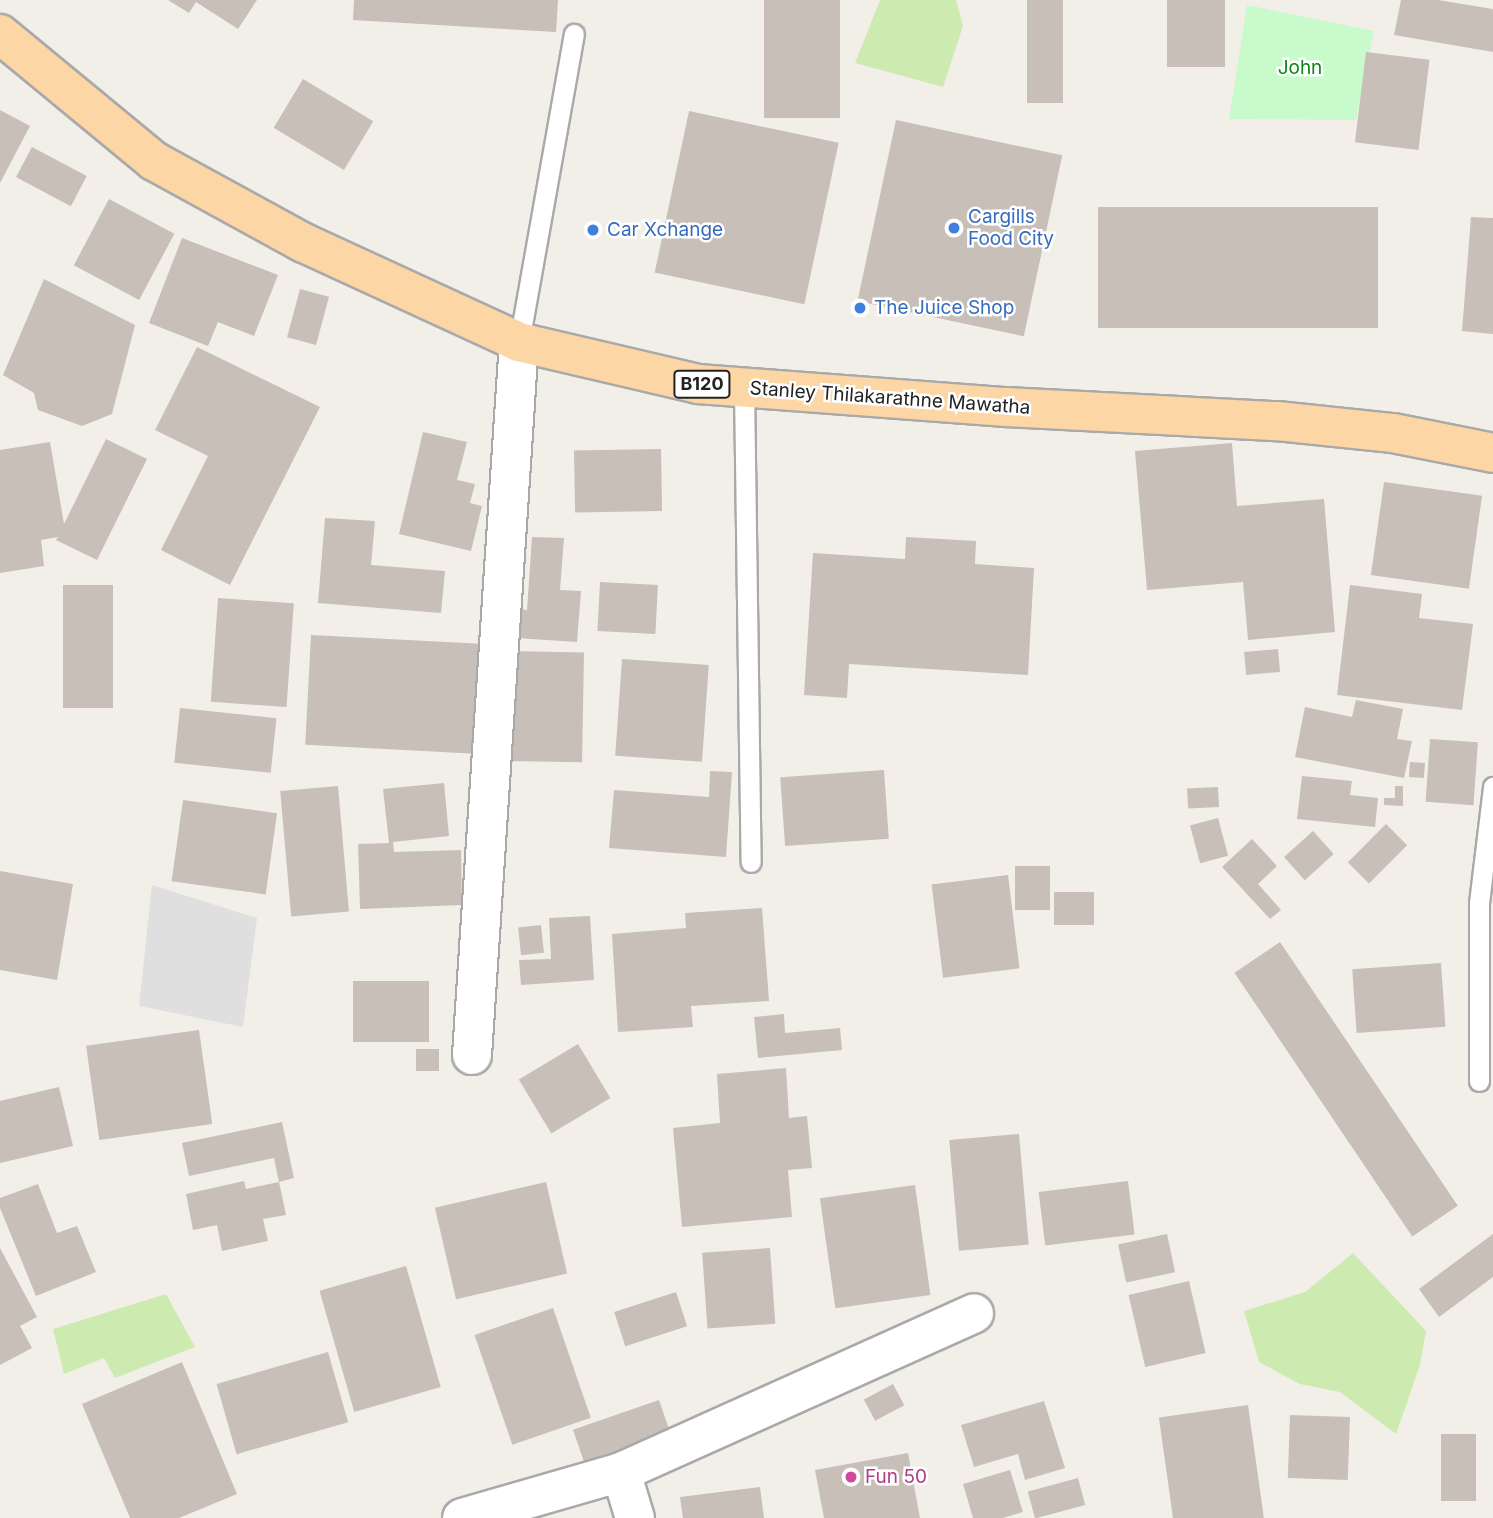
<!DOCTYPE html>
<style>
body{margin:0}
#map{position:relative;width:1493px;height:1518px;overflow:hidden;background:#f2efe9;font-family:Inter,sans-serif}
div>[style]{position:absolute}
.residential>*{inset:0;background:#e0dfdf}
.grass>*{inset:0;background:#cdebb0}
.park>*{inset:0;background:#c8facc}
.building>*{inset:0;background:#c7bfb8;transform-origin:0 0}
.roads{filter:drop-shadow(2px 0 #a9a9a9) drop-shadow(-2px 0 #a9a9a9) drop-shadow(0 2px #a9a9a9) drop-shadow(0 -2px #a9a9a9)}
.service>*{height:19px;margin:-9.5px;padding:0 9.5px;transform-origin:9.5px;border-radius:9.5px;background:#fff}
.minor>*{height:38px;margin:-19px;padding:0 19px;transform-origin:19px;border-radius:19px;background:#fff}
.primary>*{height:38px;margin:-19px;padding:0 19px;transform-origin:19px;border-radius:19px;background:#fcd6a4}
.dots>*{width:19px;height:19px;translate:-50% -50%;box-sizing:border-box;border:4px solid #fff;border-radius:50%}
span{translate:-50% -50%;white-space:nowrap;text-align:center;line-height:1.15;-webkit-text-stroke:5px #fff;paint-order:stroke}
.shield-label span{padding:2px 5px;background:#fff;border:2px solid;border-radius:5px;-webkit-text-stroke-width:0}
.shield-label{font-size:18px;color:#222;font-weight:700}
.park-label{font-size:19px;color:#0c8416}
.shop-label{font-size:19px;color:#366cbe}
.left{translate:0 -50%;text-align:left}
.street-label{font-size:19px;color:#222}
.hotel-label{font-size:19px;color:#b23c85}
</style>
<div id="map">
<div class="residential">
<i style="clip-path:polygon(152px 885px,257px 918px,243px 1027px,139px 1006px)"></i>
</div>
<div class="grass">
<i style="clip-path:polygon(880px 0,956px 0,963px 26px,943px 87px,855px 63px)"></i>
<i style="clip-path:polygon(1353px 1253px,1426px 1331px,1420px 1365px,1396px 1434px,1340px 1392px,1300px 1384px,1259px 1362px,1244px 1311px,1305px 1292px)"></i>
<i style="clip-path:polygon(166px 1294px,195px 1347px,115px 1378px,104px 1358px,64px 1374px,53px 1329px)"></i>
</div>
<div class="park">
<i style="clip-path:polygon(1247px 5px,1374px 31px,1356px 120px,1229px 119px)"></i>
</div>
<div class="building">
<i style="clip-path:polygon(168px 0,257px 0,238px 29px,196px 2px,189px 13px)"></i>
<i style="clip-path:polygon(354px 0,558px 0,556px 32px,353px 20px)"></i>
<i style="left:764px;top:0;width:76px;height:118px"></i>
<i style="left:1027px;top:0;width:36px;height:103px"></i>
<i style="left:1167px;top:0;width:58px;height:67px"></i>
<i style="clip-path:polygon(1401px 0,1438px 0,1493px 9px,1493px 52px,1394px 35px)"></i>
<i style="left:1366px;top:52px;width:64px;height:91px;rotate:7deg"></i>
<i style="left:303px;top:79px;width:82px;height:57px;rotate:31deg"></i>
<i style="clip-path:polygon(0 110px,30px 126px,0 183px)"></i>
<i style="left:689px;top:111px;width:153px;height:165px;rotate:12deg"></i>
<i style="left:896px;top:120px;width:170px;height:185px;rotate:12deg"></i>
<i style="left:32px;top:147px;width:62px;height:34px;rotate:28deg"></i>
<i style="left:109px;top:199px;width:74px;height:75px;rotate:28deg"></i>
<i style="left:1098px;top:207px;width:280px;height:121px"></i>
<i style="clip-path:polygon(1471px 217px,1493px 218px,1493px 334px,1462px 331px)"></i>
<i style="clip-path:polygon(182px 238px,278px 275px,254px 336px,218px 322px,208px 346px,149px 323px)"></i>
<i style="clip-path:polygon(44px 279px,135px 325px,112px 414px,82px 426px,38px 410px,34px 393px,3px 375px)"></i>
<i style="left:300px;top:289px;width:30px;height:50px;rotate:15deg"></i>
<i style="clip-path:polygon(197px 347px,320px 407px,230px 585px,161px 550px,208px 456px,155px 430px)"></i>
<i style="clip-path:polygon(423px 432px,467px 442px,457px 480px,475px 484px,470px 503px,482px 506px,471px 551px,399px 534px)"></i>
<i style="clip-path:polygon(106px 439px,147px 459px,97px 560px,56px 540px,58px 537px,41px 540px,44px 566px,0 573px,0 450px,50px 442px,64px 524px)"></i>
<i style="clip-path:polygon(1232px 443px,1237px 506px,1324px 499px,1335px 632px,1248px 640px,1243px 582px,1147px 590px,1135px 451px)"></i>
<i style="left:661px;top:449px;width:62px;height:87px;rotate:89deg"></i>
<i style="left:1384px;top:482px;width:99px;height:94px;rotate:8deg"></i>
<i style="clip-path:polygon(325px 518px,375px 521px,371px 565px,445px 571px,441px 613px,318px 603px)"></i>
<i style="clip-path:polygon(532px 537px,564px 538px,560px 590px,581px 591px,577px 642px,516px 638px,518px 609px,527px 610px)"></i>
<i style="clip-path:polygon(906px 537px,976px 541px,975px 564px,1034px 568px,1028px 675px,849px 664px,847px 698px,804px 695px,813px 553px,905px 559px)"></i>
<i style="left:600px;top:582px;width:58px;height:49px;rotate:3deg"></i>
<i style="left:113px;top:585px;width:123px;height:50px;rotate:90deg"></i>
<i style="clip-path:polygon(1350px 585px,1422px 594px,1419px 618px,1473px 624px,1462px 710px,1337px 695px)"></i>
<i style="left:218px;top:598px;width:76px;height:104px;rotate:4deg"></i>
<i style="left:311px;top:635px;width:174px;height:110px;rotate:3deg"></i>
<i style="left:1278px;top:649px;width:23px;height:34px;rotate:85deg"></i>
<i style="left:505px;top:651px;width:79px;height:110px;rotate:1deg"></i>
<i style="left:622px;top:659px;width:87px;height:97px;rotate:4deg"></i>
<i style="clip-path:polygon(1356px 700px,1403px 709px,1397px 739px,1412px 741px,1404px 778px,1295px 757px,1305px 707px,1352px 717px)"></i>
<i style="left:180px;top:708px;width:97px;height:55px;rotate:6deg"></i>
<i style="left:1430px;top:739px;width:48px;height:63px;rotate:4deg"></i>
<i style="left:1410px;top:762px;width:15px;height:15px;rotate:4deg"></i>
<i style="left:884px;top:770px;width:69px;height:104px;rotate:86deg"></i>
<i style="clip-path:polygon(710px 771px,732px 772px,726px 857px,609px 848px,614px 790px,709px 797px)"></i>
<i style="clip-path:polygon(1302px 776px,1352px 781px,1350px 795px,1378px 798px,1375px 827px,1297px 819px)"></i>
<i style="clip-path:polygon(444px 783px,449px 836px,393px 842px,394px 852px,461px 850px,462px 905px,360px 909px,358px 844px,389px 843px,383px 789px)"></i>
<i style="left:338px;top:786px;width:126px;height:58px;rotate:85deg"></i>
<i style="clip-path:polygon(1395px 786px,1403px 786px,1403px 806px,1384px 805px,1384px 798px,1395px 798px)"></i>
<i style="left:1218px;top:787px;width:20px;height:31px;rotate:87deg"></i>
<i style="left:183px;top:800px;width:95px;height:82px;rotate:8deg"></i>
<i style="left:1218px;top:818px;width:39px;height:29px;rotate:75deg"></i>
<i style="left:1386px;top:824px;width:30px;height:54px;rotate:45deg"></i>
<i style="left:1313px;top:831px;width:31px;height:39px;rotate:48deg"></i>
<i style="clip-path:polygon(1252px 839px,1277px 866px,1258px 884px,1281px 910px,1270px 919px,1222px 867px)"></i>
<i style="left:1015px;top:866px;width:35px;height:44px"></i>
<i style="clip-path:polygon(0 871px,73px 884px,57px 980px,0 970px)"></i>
<i style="left:1008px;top:875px;width:94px;height:77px;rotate:83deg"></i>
<i style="left:1054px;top:892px;width:40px;height:33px"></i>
<i style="clip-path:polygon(762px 908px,769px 1001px,691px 1006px,693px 1027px,618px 1032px,612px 934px,686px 928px,685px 913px)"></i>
<i style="clip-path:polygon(590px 916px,594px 980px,521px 985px,519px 960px,551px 959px,549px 918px)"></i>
<i style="left:541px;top:925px;width:28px;height:23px;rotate:84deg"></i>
<i style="left:1280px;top:942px;width:318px;height:55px;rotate:56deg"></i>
<i style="left:1441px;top:963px;width:64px;height:89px;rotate:86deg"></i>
<i style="left:429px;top:981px;width:61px;height:76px;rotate:90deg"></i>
<i style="clip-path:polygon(784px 1014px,785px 1033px,840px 1028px,842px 1050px,758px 1058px,754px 1017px)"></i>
<i style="left:199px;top:1030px;width:95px;height:114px;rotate:82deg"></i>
<i style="left:578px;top:1044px;width:63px;height:69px;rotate:59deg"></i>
<i style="left:439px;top:1049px;width:22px;height:23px;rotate:90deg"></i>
<i style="clip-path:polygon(786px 1068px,789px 1118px,807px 1116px,812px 1168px,788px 1170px,792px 1217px,682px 1227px,673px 1128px,720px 1123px,717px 1074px)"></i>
<i style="clip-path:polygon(59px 1087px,73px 1146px,0 1163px,0 1101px)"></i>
<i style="clip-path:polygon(282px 1122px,294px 1178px,279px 1182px,274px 1158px,189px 1176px,182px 1143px)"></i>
<i style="left:1019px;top:1134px;width:111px;height:70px;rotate:85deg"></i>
<i style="clip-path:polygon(244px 1181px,246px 1189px,279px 1182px,286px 1215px,263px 1219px,268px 1241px,222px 1251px,217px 1225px,193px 1230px,186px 1194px)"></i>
<i style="left:1128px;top:1181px;width:54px;height:90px;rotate:83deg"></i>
<i style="left:546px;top:1182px;width:94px;height:114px;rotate:77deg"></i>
<i style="clip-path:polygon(38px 1184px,57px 1233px,77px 1226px,96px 1272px,36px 1296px,0 1208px,0 1198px)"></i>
<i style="left:915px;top:1185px;width:111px;height:96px;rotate:82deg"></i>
<i style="left:1167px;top:1234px;width:39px;height:50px;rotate:78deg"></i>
<i style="clip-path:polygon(1493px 1234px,1493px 1277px,1439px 1317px,1419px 1289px)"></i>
<i style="clip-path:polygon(0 1248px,37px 1317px,20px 1326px,32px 1348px,0 1365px)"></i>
<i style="left:770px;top:1248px;width:76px;height:68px;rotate:86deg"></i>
<i style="left:406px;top:1266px;width:126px;height:90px;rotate:74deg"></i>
<i style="left:1189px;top:1281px;width:74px;height:62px;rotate:77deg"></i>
<i style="left:676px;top:1292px;width:36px;height:65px;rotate:72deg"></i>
<i style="left:553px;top:1308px;width:116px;height:83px;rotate:71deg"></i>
<i style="left:328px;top:1352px;width:73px;height:116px;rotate:74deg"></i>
<i style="clip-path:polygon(182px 1362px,237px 1494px,179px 1518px,130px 1518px,82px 1404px)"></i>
<i style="left:893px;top:1384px;width:24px;height:33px;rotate:62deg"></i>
<i style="left:659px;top:1400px;width:36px;height:91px;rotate:71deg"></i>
<i style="clip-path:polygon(1044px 1401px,1065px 1468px,1025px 1480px,1018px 1454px,974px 1467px,961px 1425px)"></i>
<i style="left:1248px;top:1405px;width:114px;height:90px;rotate:82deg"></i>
<i style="left:1290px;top:1415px;width:60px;height:63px;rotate:2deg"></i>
<i style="left:1441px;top:1434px;width:35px;height:67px"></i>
<i style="clip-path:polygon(908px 1453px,920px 1518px,824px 1518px,815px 1470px)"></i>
<i style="clip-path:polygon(1010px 1470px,1023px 1512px,1003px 1518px,973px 1518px,963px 1484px)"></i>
<i style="left:1078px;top:1478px;width:28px;height:52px;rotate:75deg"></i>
<i style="clip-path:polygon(760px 1487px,764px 1518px,683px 1518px,680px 1497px)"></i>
</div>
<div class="roads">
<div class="service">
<i style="left:519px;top:342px;width:313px;rotate:-79.9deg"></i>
<i style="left:744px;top:387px;width:475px;rotate:89.2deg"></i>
<i style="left:1479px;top:1081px;width:178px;rotate:-90deg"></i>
<i style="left:1479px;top:903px;width:117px;rotate:-83.1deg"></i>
</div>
<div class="minor">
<i style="left:472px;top:1055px;width:715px;rotate:-86.23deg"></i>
<i style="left:621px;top:1472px;width:48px;rotate:73.1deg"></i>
<i style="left:462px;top:1518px;width:166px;rotate:-16.1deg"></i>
<i style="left:621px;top:1472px;width:387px;rotate:-24.2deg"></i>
</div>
<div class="primary">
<i style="left:0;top:34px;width:200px;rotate:39.5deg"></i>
<i style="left:154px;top:161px;width:171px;rotate:28.7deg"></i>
<i style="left:304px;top:243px;width:237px;rotate:24.7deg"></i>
<i style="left:519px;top:342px;width:184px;rotate:13.2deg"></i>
<i style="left:698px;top:384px;width:309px;rotate:4.3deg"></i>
<i style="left:1006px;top:407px;width:271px;rotate:3deg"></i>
<i style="left:1277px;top:421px;width:117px;rotate:5.9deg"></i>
<i style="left:1393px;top:433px;width:102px;rotate:11.3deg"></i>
</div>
</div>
<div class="dots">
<i style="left:954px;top:228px;background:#3f7fe0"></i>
<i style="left:593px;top:230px;background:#3f7fe0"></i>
<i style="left:860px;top:308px;background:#3f7fe0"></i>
<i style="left:851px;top:1477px;background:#d1479c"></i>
</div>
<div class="shield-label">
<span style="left:702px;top:384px">B120</span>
</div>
<div class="park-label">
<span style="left:1300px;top:68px">John</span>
</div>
<div class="shop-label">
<span class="left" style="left:968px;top:228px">Cargills<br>Food City</span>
<span class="left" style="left:607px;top:230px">Car Xchange</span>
<span class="left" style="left:874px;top:308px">The Juice Shop</span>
</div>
<div class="street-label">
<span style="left:890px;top:398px;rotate:4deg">Stanley Thilakarathne Mawatha</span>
</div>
<div class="hotel-label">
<span class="left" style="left:865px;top:1477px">Fun 50</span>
</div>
</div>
